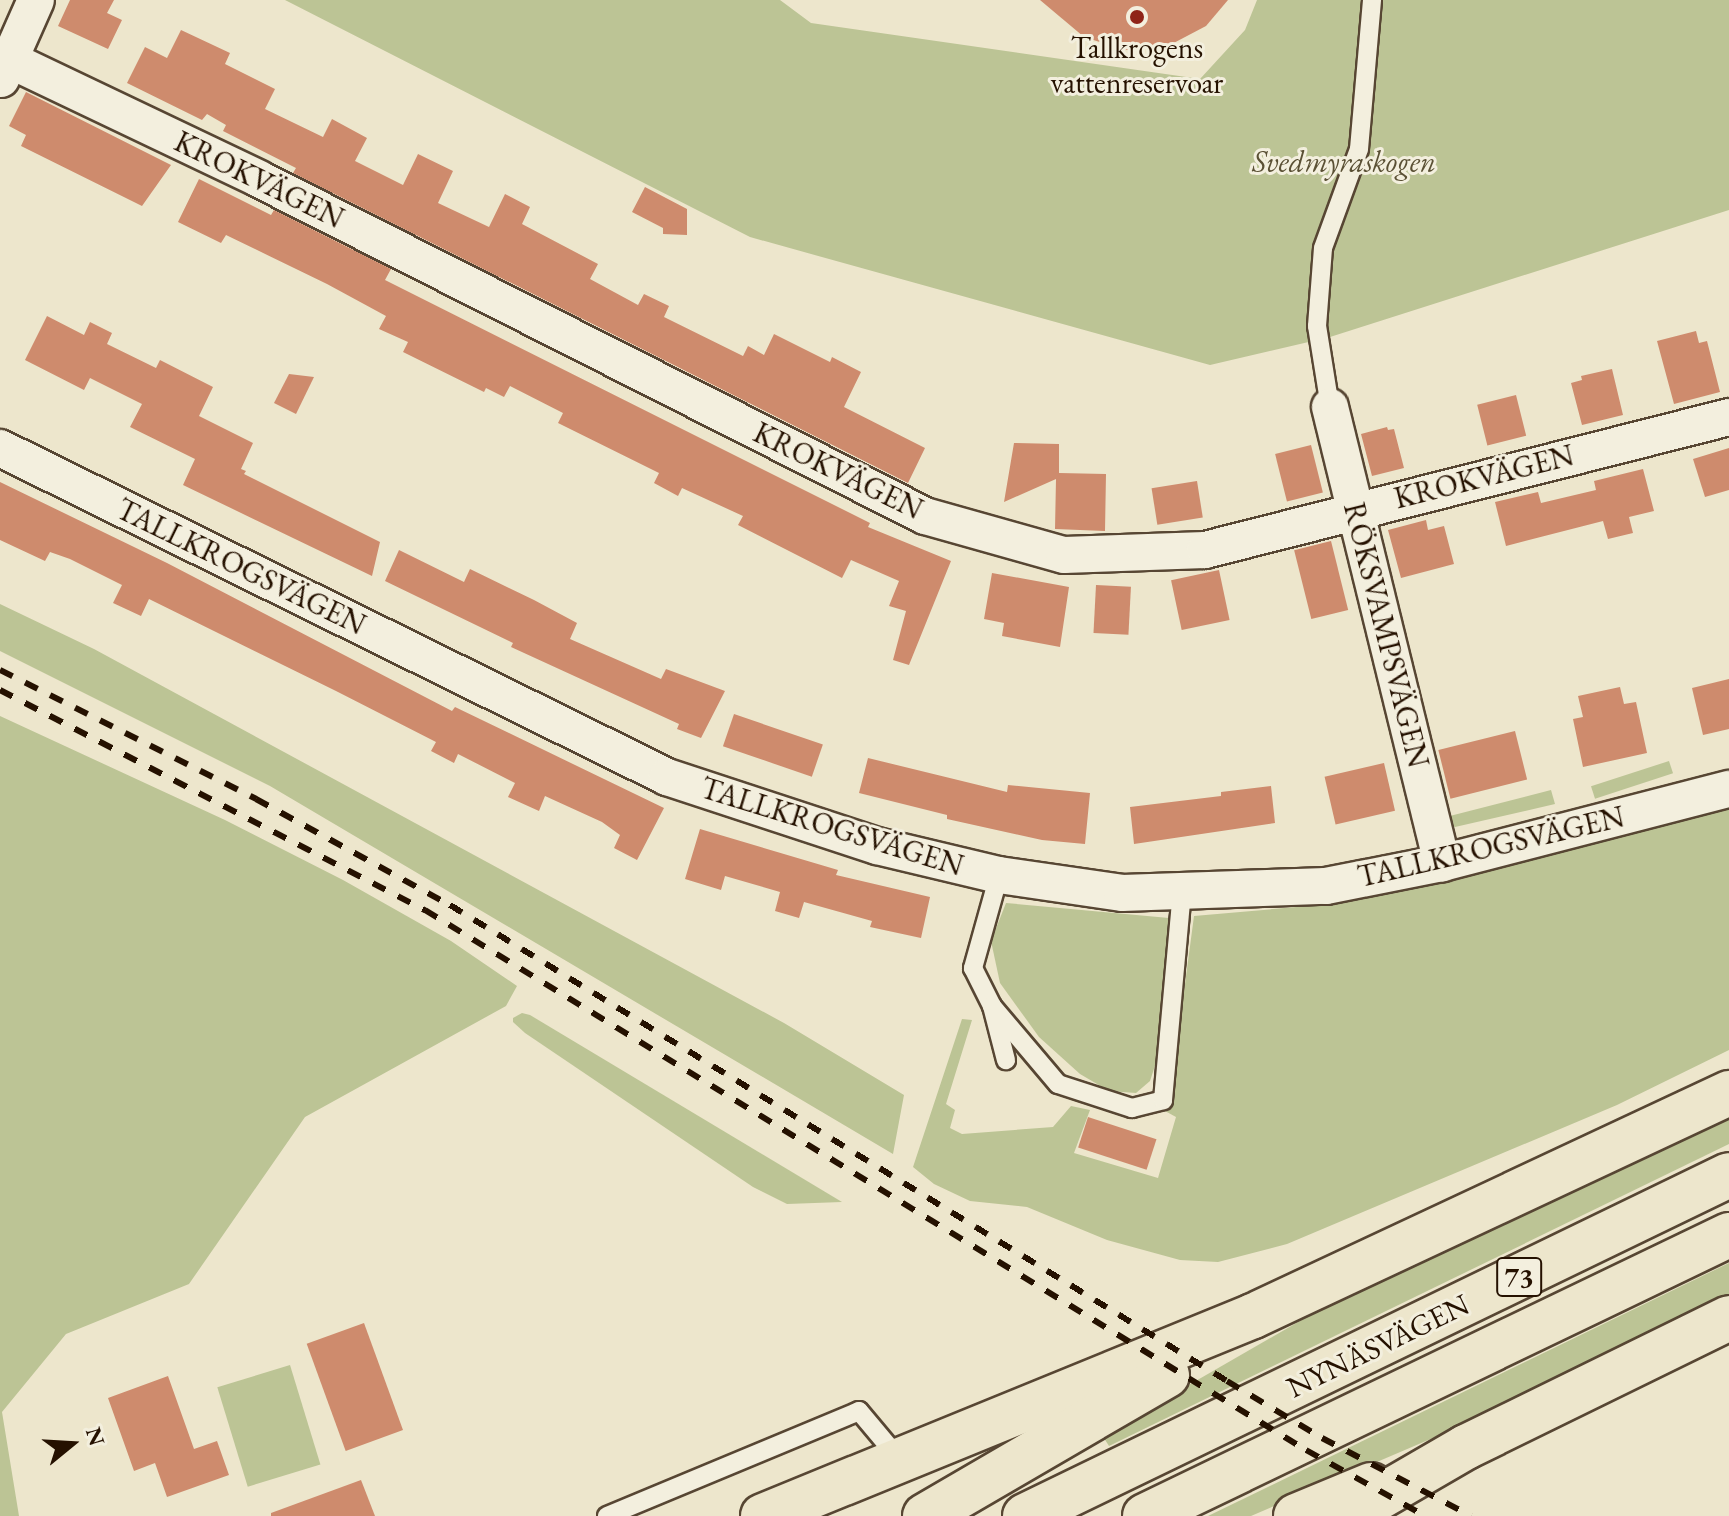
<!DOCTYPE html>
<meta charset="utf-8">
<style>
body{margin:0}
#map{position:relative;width:1729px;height:1516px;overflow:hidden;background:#ede6cc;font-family:"EB Garamond",serif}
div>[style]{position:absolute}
.green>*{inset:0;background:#bcc495;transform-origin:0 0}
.building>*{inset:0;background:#ce8b6d;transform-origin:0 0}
.roads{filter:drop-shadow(2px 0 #574633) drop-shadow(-2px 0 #574633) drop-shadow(0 2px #574633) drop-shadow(0 -2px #574633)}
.lane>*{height:18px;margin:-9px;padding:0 9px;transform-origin:9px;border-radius:9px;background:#f3efde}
.street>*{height:36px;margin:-18px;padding:0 18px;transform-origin:18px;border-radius:18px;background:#f3efde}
.highway>*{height:44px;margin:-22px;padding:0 22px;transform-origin:22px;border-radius:22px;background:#ede6cc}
.rail>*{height:6px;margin-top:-3px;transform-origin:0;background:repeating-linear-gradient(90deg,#251100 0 14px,transparent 0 28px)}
.dots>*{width:22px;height:22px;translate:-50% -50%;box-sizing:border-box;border:4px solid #f3efde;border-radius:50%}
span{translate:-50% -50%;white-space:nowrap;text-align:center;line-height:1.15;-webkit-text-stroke:6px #f3efde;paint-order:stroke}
.shield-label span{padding:2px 6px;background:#f3efde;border:2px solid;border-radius:6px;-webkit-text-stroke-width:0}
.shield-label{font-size:28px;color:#251100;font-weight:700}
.poi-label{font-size:30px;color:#251100}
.park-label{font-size:30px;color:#5a5034;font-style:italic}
.street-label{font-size:30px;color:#251100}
.north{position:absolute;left:32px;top:1404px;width:80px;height:80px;-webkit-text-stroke:6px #f3efde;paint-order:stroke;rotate:72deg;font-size:22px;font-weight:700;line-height:32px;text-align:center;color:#251100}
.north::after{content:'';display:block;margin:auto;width:28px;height:36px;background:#251100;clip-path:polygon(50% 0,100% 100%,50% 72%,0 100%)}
</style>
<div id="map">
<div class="green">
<i style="clip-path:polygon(285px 0,780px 0,811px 23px,1200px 79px,1245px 30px,1257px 0,1729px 0,1729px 210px,1330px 337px,1210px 365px,750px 237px)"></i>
<i style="clip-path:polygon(0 604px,94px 649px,784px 1023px,904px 1095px,893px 1154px,270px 786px,0 651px)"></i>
<i style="clip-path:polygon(0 716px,225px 820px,343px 880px,451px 941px,517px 986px,506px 1006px,305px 1117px,189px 1284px,66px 1334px,2px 1412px,19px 1516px,0 1516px)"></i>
<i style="left:1669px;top:761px;width:13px;height:82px;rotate:72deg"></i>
<i style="clip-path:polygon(1551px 790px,1555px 804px,1455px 827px,1445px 824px,1442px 818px)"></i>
<i style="clip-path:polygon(1729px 802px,1729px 1050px,1617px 1105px,1287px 1244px,1218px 1262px,1180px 1260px,1107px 1240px,1027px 1207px,970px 1201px,934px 1184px,913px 1167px,962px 1019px,972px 1020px,946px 1104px,955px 1110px,950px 1128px,962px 1134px,1053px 1127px,1071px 1106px,1090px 1110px,1074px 1153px,1158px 1178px,1176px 1117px,1165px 1111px,1170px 1097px,1194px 916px,1331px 904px)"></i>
<i style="clip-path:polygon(1006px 903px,1169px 918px,1162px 1044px,1150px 1081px,1136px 1093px,1109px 1091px,1080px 1074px,1039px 1037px,1000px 983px,991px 941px)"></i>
<i style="clip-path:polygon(522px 1013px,530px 1015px,842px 1202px,787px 1204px,753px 1187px,525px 1033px,513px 1022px,513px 1018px)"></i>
<i style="clip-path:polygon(1729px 1114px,1729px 1144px,1109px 1446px,1102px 1435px,1319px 1310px)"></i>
<i style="clip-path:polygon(1729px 1263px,1729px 1296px,1517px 1402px,1251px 1516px,1208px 1516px)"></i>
<i style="left:290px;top:1365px;width:104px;height:76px;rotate:73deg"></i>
</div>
<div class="building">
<i style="clip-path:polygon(70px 0,114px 0,107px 13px,122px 20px,108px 49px,58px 26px)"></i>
<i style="clip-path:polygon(1040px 0,1228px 0,1206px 26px,1168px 46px,1125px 50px,1084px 37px)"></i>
<i style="clip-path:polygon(181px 30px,230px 53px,225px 64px,275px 89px,265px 109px,323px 137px,332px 119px,367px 138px,355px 161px,403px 185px,418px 154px,453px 171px,438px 203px,489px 227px,505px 194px,530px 207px,522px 224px,598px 264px,590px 279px,638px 305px,644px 294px,669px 306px,664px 317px,743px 356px,748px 346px,764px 355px,774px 334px,830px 362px,832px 357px,861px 372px,844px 407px,925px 448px,908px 483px,293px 173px,296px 168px,223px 131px,226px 125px,207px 114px,202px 120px,127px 83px,145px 47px,167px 58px)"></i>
<i style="clip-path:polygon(26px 92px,171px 165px,142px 206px,21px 146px,26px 135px,9px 126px)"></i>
<i style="clip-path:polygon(199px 179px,271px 215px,274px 210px,391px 269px,385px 280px,870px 523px,868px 527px,951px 561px,909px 665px,893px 660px,906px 611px,889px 606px,899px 581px,851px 560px,842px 578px,738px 525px,743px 516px,682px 488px,678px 496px,654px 483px,659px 473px,558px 423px,563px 413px,510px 386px,504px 397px,486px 388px,484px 392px,403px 352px,408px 342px,379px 329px,386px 316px,327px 284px,226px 235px,221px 243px,178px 222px)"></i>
<i style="clip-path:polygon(645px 187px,687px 209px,687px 235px,663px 234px,663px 228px,632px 212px)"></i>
<i style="clip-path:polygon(47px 316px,84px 335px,90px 322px,112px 333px,107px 344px,156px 368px,160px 360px,213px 387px,199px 416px,253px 443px,241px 469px,246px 471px,244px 474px,380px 542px,372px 576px,183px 485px,195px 459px,130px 427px,142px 404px,90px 378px,84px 390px,25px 360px)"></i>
<i style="clip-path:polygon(1696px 331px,1699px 343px,1707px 341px,1720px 392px,1674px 404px,1657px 341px)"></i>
<i style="clip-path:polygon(1612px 369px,1623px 415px,1582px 425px,1571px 383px,1582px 380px,1581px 376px)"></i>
<i style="clip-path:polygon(289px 374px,314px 377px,296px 414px,274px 403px)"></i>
<i style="left:1516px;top:395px;width:42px;height:40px;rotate:76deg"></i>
<i style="clip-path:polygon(1387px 427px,1388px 430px,1394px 429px,1404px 468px,1372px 476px,1361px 434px)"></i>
<i style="clip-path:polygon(1014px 443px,1059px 444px,1059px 473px,1106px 474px,1105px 531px,1055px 529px,1056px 479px,1004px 502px)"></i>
<i style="left:1311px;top:445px;width:49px;height:37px;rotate:76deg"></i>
<i style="clip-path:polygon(1729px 448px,1729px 490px,1705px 497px,1693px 459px)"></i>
<i style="clip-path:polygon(1643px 469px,1654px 511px,1629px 517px,1633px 533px,1608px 539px,1603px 521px,1506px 546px,1495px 502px,1538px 492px,1541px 503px,1596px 490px,1594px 481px)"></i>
<i style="left:1197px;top:481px;width:37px;height:46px;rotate:81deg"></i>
<i style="clip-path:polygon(0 482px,167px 563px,452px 711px,455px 707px,664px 808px,637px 860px,614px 848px,620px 835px,602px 822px,545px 796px,539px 811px,508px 797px,515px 783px,458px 754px,454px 763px,431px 751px,436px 742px,336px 691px,149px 599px,141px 616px,113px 603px,122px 585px,70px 559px,50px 552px,45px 561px,0 540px)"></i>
<i style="clip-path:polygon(1426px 520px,1428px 530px,1444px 526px,1454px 564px,1401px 578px,1388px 530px)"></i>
<i style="left:1331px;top:541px;width:71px;height:38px;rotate:76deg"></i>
<i style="clip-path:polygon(399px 550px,464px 582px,470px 569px,534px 600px,577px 623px,570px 639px,661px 679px,666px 669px,725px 691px,701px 738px,677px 729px,679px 724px,511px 647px,513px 643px,385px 581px)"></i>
<i style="left:1219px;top:570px;width:51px;height:49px;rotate:78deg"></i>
<i style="clip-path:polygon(992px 573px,1069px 587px,1060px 647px,1002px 636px,1004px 623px,984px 619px)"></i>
<i style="left:1096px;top:585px;width:35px;height:48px;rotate:3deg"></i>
<i style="clip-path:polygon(1729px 679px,1729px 729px,1703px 735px,1692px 688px)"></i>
<i style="clip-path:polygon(1620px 687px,1624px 704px,1636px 702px,1647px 753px,1583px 767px,1573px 719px,1583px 717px,1578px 696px)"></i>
<i style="left:734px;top:714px;width:94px;height:34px;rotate:19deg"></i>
<i style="left:1515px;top:731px;width:50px;height:79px;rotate:76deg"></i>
<i style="clip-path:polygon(868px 758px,1007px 792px,1008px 785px,1090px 793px,1085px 844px,1042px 840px,947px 819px,947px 815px,859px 793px)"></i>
<i style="left:1384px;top:763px;width:49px;height:61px;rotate:77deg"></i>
<i style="clip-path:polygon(1271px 786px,1275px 823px,1134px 844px,1130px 807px,1221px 796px,1221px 792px)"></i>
<i style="clip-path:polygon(700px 829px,838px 870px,836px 875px,930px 897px,921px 938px,870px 927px,872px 921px,804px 902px,799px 918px,775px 911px,780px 892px,725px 876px,721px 890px,685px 879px)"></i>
<i style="left:1088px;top:1117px;width:72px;height:32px;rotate:18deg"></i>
<i style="left:364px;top:1323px;width:114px;height:61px;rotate:70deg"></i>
<i style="clip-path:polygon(168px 1376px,194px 1449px,217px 1441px,229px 1475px,167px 1497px,155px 1463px,134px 1471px,108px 1398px)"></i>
<i style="clip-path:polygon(361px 1480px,375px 1516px,271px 1516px,271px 1513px)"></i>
</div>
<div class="roads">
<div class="lane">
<i style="left:1330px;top:407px;width:82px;rotate:-99.1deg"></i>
<i style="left:1317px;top:326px;width:78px;rotate:-85.6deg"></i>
<i style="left:1323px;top:248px;width:105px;rotate:-70deg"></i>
<i style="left:1359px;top:149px;width:150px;rotate:-85deg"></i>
<i style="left:999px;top:875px;width:97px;rotate:105.6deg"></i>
<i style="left:973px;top:968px;width:42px;rotate:63.4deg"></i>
<i style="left:992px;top:1006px;width:56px;rotate:75.5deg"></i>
<i style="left:992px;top:1006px;width:102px;rotate:49.8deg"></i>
<i style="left:1058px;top:1084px;width:78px;rotate:18deg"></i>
<i style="left:1132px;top:1108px;width:32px;rotate:-14deg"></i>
<i style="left:1163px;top:1100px;width:210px;rotate:-84.8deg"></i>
<i style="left:607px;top:1516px;width:273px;rotate:-22.6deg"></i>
<i style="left:859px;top:1411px;width:64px;rotate:50.1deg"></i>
</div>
<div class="street">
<i style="left:10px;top:60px;width:276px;rotate:25.5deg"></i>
<i style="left:259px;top:179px;width:746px;rotate:26.84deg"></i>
<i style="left:925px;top:516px;width:144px;rotate:15.7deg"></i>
<i style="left:1064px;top:555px;width:141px;rotate:-2deg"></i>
<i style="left:1205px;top:550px;width:541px;rotate:-14.24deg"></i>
<i style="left:1px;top:79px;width:86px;rotate:-66.1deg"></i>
<i style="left:1330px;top:407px;width:470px;rotate:76.2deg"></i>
<i style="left:0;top:448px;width:744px;rotate:26.25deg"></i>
<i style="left:667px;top:777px;width:221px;rotate:18.2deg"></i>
<i style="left:877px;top:846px;width:125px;rotate:13.4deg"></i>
<i style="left:999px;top:875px;width:124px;rotate:8.3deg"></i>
<i style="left:1122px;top:893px;width:204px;rotate:-2deg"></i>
<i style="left:1326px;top:886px;width:118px;rotate:-11.2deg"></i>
<i style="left:1442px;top:863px;width:296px;rotate:-14.5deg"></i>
</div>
<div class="highway">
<i style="left:763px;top:1516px;width:529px;rotate:-22.2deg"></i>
<i style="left:1253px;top:1316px;width:526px;rotate:-25.1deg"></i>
<i style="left:925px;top:1516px;width:280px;rotate:-30.2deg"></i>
<i style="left:1025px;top:1516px;width:782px;rotate:-25.84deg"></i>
<i style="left:1145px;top:1516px;width:648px;rotate:-25.7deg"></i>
<i style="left:1296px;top:1516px;width:81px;rotate:-22.5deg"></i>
<i style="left:1347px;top:1516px;width:138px;rotate:-30.1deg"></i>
<i style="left:1466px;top:1447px;width:293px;rotate:-26.1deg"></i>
</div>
</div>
<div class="rail">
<i style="left:0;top:670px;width:287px;rotate:26.7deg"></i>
<i style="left:256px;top:799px;width:221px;rotate:28.7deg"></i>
<i style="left:450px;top:905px;width:911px;rotate:31.49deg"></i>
<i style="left:1227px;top:1381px;width:111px;rotate:31deg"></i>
<i style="left:1322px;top:1438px;width:168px;rotate:27.6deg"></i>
<i style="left:0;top:690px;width:479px;rotate:27.4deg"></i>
<i style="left:425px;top:910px;width:1033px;rotate:31.51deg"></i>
<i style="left:1306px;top:1450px;width:136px;rotate:29deg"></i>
</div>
<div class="dots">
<i style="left:1137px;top:17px;background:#8f2418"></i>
</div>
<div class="shield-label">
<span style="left:1519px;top:1277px">73</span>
</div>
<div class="poi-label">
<span style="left:1137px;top:65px">Tallkrogens<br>vattenreservoar</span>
</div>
<div class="park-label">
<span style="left:1344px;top:162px">Svedmyraskogen</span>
</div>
<div class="street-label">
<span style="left:259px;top:180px;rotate:26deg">KROKVÄGEN</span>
<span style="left:838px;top:471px;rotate:26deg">KROKVÄGEN</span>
<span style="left:1484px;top:477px;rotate:-14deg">KROKVÄGEN</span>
<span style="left:241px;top:567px;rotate:26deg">TALLKROGSVÄGEN</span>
<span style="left:1386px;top:635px;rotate:76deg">RÖKSVAMPSVÄGEN</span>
<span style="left:832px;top:827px;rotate:17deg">TALLKROGSVÄGEN</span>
<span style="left:1491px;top:847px;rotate:-13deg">TALLKROGSVÄGEN</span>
<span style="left:1378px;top:1346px;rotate:-26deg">NYNÄSVÄGEN</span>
</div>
<div class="north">N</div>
</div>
